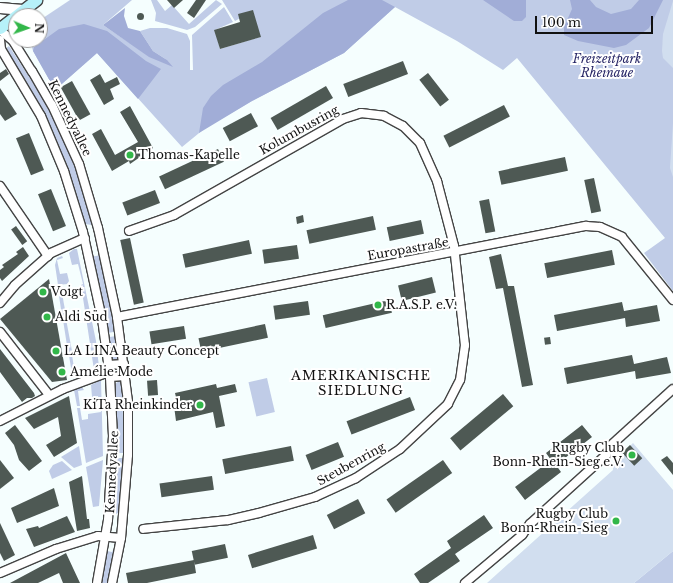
<!DOCTYPE html>
<meta charset="utf-8">
<style>
body{margin:0}
#map{position:relative;width:673px;height:583px;overflow:hidden;background:#f5fefe;font-family:"Libre Baskerville",serif}
div>[style]{position:absolute}
.green>*{inset:0;background:#c0cce7;transform-origin:0 0}
.forest>*{inset:0;background:#a1add7}
.pitch>*{inset:0;background:#d1deef}
.building>*{inset:0;background:#4e5954;transform-origin:0 0}
.round{border-radius:50%}
.roads{filter:drop-shadow(1px 0 #444) drop-shadow(-1px 0 #444) drop-shadow(0 1px #444) drop-shadow(0 -1px #444)}
.minor>*{height:8px;margin:-4px;padding:0 4px;transform-origin:4px;border-radius:4px;background:#fff}
.tertiary>*{height:10px;margin:-5px;padding:0 5px;transform-origin:5px;border-radius:5px;background:#fff}
.secondary>*{height:11px;margin:-5.5px;padding:0 5.5px;transform-origin:5.5px;border-radius:5.5px;background:#b6f1f9}
.dots>*{width:11px;height:11px;translate:-50% -50%;box-sizing:border-box;border:2px solid #fff;border-radius:50%}
span{translate:-50% -50%;white-space:nowrap;text-align:center;line-height:1.15;-webkit-text-stroke:4px #fff;paint-order:stroke}
.park-label{font-size:12px;color:#262565;font-style:italic}
.street-label{font-size:12px;color:#111}
.poi-label{font-size:12px;color:#111}
.left{translate:0 -50%;text-align:left}
.right{translate:-100% -50%;text-align:right}
.neighbourhood-label{font-size:13px;color:#111;letter-spacing:1px}
.north{position:absolute;left:8px;top:8px;width:40px;height:40px;box-sizing:border-box;background:#fff;border:1px solid #a0a0a0;border-radius:50%;rotate:92deg;font-size:11px;font-weight:700;line-height:16px;text-align:center;color:#111}
.north::after{content:'';display:block;margin:auto;width:14px;height:18px;background:#32b749;clip-path:polygon(50% 0,100% 100%,50% 72%,0 100%)}
.scale{position:absolute;left:535px;top:16px;width:118px;height:18px;box-sizing:border-box;border:2px solid #111;border-top:0;padding-left:5px;font-size:12px;line-height:14px;white-space:nowrap;color:#111;-webkit-text-stroke:3px #fff;paint-order:stroke}
</style>
<div id="map">
<div class="green">
<i style="clip-path:polygon(70px 0,132px 0,103px 25px,128px 42px,167px 60px,153px 51px,140px 31px,150px 28px,167px 28px,187px 34px,190px 41px,190px 70px,193px 70px,192px 35px,224px 7px,233px 22px,215px 30px,220px 49px,260px 37px,253px 11px,235px 21px,222px 0,673px 0,673px 291px,644px 253px,665px 238px,517px 58px,503px 70px,457px 41px,395px 7px,344px 53px,252px 101px,204px 129px,182px 147px,97px 53px,55px 90px,33px 51px,30px 40px,40px 40px,40px 20px)"></i>
<i style="clip-path:polygon(151px 0,157px 0,165px 11px,172px 5px,189px 24px,216px 0,222px 4px,195px 27px,187px 30px,155px 21px,156px 13px)"></i>
<i style="clip-path:polygon(9px 46px,52px 112px,77px 170px,92px 225px,85px 224px,57px 141px,29px 86px,5px 49px)"></i>
<i style="clip-path:polygon(74px 249px,77px 249px,96px 341px,99px 367px,94px 370px,81px 285px,83px 284px,78px 264px,72px 265px,69px 253px)"></i>
<i style="left:101px;top:255px;width:78px;height:8px;rotate:79deg"></i>
<i style="clip-path:polygon(62px 256px,63px 258px,57px 260px,60px 274px,67px 273px,69px 281px,67px 284px,58px 285px,55px 265px,57px 258px)"></i>
<i style="clip-path:polygon(61px 288px,66px 315px,62px 316px,58px 289px)"></i>
<i style="clip-path:polygon(66px 319px,72px 351px,68px 352px,63px 320px)"></i>
<i style="clip-path:polygon(117px 336px,119px 360px,116px 361px,112px 358px,109px 337px)"></i>
<i style="left:72px;top:355px;width:20px;height:3px;rotate:81deg"></i>
<i style="left:267px;top:378px;width:35px;height:19px;rotate:77deg"></i>
<i style="clip-path:polygon(101px 380px,103px 456px,86px 463px,77px 408px,80px 408px,82px 420px,88px 419px,88px 414px,101px 412px,98px 396px,92px 397px,91px 385px)"></i>
<i style="clip-path:polygon(119px 381px,122px 384px,124px 453px,116px 453px,115px 384px)"></i>
<i style="clip-path:polygon(82px 387px,84px 390px,78px 391px,80px 406px,77px 406px,74px 390px)"></i>
<i style="clip-path:polygon(79px 446px,82px 465px,74px 468px,61px 457px)"></i>
<i style="clip-path:polygon(116px 458px,124px 458px,120px 512px,116px 514px,112px 510px)"></i>
<i style="clip-path:polygon(103px 460px,99px 506px,93px 507px,86px 467px)"></i>
<i style="clip-path:polygon(62px 461px,72px 470px,52px 479px,49px 471px,53px 465px)"></i>
<i style="clip-path:polygon(113px 550px,115px 550px,109px 583px,100px 583px,107px 551px,112px 552px)"></i>
<i style="clip-path:polygon(673px 551px,673px 583px,634px 583px)"></i>
</div>
<div class="forest">
<i style="clip-path:polygon(348px 0,382px 0,395px 7px,344px 53px,252px 101px,199px 133px,203px 108px,211px 96px,223px 85px,262px 62px,323px 13px)"></i>
<i style="clip-path:polygon(483px 0,526px 0,526px 17px,522px 21px,514px 21px)"></i>
<i style="clip-path:polygon(570px 0,590px 0,596px 7px,611px 14px,631px 9px,639px 0,663px 0,649px 28px,626px 45px,614px 48px,578px 41px,564px 35px,564px 27px,572px 9px)"></i>
<i style="clip-path:polygon(125px 8px,124px 16px,128px 28px,140px 31px,153px 51px,167px 60px,173px 67px,149px 57px,103px 25px)"></i>
<i style="clip-path:polygon(84px 24px,107px 31px,146px 61px,161px 69px,138px 99px,97px 53px,55px 90px,33px 51px,34px 47px,59px 29px)"></i>
</div>
<div class="pitch">
<i style="clip-path:polygon(673px 1px,673px 68px,663px 58px,662px 51px,663px 34px)"></i>
<i style="clip-path:polygon(673px 123px,673px 177px,670px 168px)"></i>
<i style="clip-path:polygon(633px 443px,673px 490px,673px 551px,634px 583px,487px 583px,613px 470px,613px 463px)"></i>
</div>
<div class="building">
<i style="clip-path:polygon(167px 0,183px 0,174px 8px)"></i>
<i style="clip-path:polygon(196px 0,206px 0,194px 18px,187px 13px)"></i>
<i style="clip-path:polygon(253px 10px,261px 37px,220px 49px,214px 30px,240px 22px,238px 14px)"></i>
<i class="round" style="left:136.5px;top:12.5px;width:7px;height:7px"></i>
<i style="left:403px;top:61px;width:14px;height:64px;rotate:69deg"></i>
<i style="clip-path:polygon(6px 69px,9px 74px,0 81px,0 73px)"></i>
<i style="left:428px;top:73px;width:34px;height:11px;rotate:52deg"></i>
<i style="clip-path:polygon(100px 74px,105px 83px,117px 77px,120px 84px,110px 89px,114px 99px,104px 105px,90px 80px)"></i>
<i style="left:72px;top:81px;width:38px;height:13px;rotate:61deg"></i>
<i style="left:326px;top:86px;width:14px;height:64px;rotate:60deg"></i>
<i style="clip-path:polygon(0 88px,17px 114px,5px 121px,0 114px)"></i>
<i style="left:504px;top:105px;width:13px;height:68px;rotate:63deg"></i>
<i style="clip-path:polygon(130px 106px,153px 148px,130px 164px,129px 161px,112px 171px,92px 134px,101px 129px,115px 155px,138px 142px,120px 112px)"></i>
<i style="left:251px;top:113px;width:15px;height:32px;rotate:62deg"></i>
<i style="left:29px;top:133px;width:40px;height:14px;rotate:68deg"></i>
<i style="left:218px;top:149px;width:14px;height:65px;rotate:65deg"></i>
<i style="left:565px;top:157px;width:14px;height:68px;rotate:78deg"></i>
<i style="left:594px;top:178px;width:34px;height:10px;rotate:78deg"></i>
<i style="left:51px;top:189px;width:40px;height:14px;rotate:68deg"></i>
<i style="left:155px;top:190px;width:14px;height:35px;rotate:69deg"></i>
<i style="left:489px;top:199px;width:33px;height:10px;rotate:79deg"></i>
<i style="clip-path:polygon(303px 215px,304px 222px,297px 224px,296px 217px)"></i>
<i style="left:373px;top:216px;width:14px;height:68px;rotate:78deg"></i>
<i style="left:421px;top:220px;width:14px;height:35px;rotate:78deg"></i>
<i style="left:16px;top:226px;width:19px;height:6px;rotate:54deg"></i>
<i style="left:130px;top:238px;width:66px;height:10px;rotate:78deg"></i>
<i style="left:249px;top:240px;width:14px;height:68px;rotate:78deg"></i>
<i style="left:297px;top:245px;width:14px;height:35px;rotate:82deg"></i>
<i style="clip-path:polygon(23px 247px,29px 256px,2px 281px,0 278px,0 270px,4px 267px,2px 265px,18px 254px,16px 252px)"></i>
<i style="left:612px;top:250px;width:15px;height:69px;rotate:79deg"></i>
<i style="clip-path:polygon(501px 254px,508px 286px,514px 286px,533px 385px,522px 387px,503px 288px,496px 289px,489px 257px)"></i>
<i style="left:432px;top:277px;width:16px;height:35px;rotate:76deg"></i>
<i style="clip-path:polygon(49px 279px,67px 380px,52px 382px,0 319px)"></i>
<i style="left:389px;top:300px;width:13px;height:68px;rotate:77deg"></i>
<i style="left:308px;top:301px;width:14px;height:35px;rotate:82deg"></i>
<i style="clip-path:polygon(622px 302px,624px 311px,657px 305px,660px 321px,626px 327px,625px 318px,557px 331px,554px 315px)"></i>
<i style="left:265px;top:324px;width:14px;height:68px;rotate:78deg"></i>
<i style="left:184px;top:326px;width:13px;height:35px;rotate:81deg"></i>
<i style="left:550px;top:337px;width:7px;height:6px;rotate:82deg"></i>
<i style="clip-path:polygon(0 349px,34px 393px,35px 396px,32px 398px,27px 398px,22px 402px,0 372px)"></i>
<i style="clip-path:polygon(632px 355px,634px 364px,667px 357px,671px 373px,636px 379px,635px 371px,567px 384px,564px 368px)"></i>
<i style="left:157px;top:380px;width:15px;height:10px;rotate:86deg"></i>
<i style="clip-path:polygon(216px 384px,217px 388px,235px 384px,237px 392px,219px 396px,225px 426px,216px 428px,213px 412px,176px 421px,174px 406px,178px 406px,175px 393px)"></i>
<i style="left:503px;top:394px;width:16px;height:69px;rotate:50deg"></i>
<i style="clip-path:polygon(69px 396px,77px 443px,54px 457px,46px 445px,61px 436px,58px 417px,34px 429px,25px 418px)"></i>
<i style="left:410px;top:397px;width:14px;height:68px;rotate:69deg"></i>
<i style="clip-path:polygon(15px 425px,42px 461px,29px 471px,19px 460px,14px 445px,5px 433px)"></i>
<i style="clip-path:polygon(582px 425px,592px 437px,556px 465px,561px 472px,525px 500px,515px 487px,551px 460px,546px 453px)"></i>
<i style="left:338px;top:442px;width:16px;height:35px;rotate:68deg"></i>
<i style="left:630px;top:445px;width:18px;height:11px;rotate:47deg"></i>
<i style="left:291px;top:446px;width:15px;height:70px;rotate:79deg"></i>
<i style="clip-path:polygon(667px 456px,673px 463px,673px 475px,661px 460px)"></i>
<i style="clip-path:polygon(0 460px,14px 478px,0 489px)"></i>
<i style="left:443px;top:460px;width:16px;height:69px;rotate:55deg"></i>
<i style="clip-path:polygon(82px 476px,87px 519px,89px 519px,90px 528px,77px 531px,69px 482px)"></i>
<i style="left:212px;top:476px;width:14px;height:53px;rotate:82deg"></i>
<i style="clip-path:polygon(54px 488px,59px 506px,17px 523px,11px 508px)"></i>
<i style="left:358px;top:499px;width:16px;height:35px;rotate:63deg"></i>
<i style="clip-path:polygon(484px 515px,493px 528px,455px 554px,460px 561px,428px 583px,420px 583px,414px 574px,451px 548px,447px 541px)"></i>
<i style="clip-path:polygon(67px 516px,75px 532px,34px 547px,26px 529px,38px 526px,39px 528px)"></i>
<i style="clip-path:polygon(0 523px,15px 555px,4px 561px,0 553px)"></i>
<i style="left:313px;top:535px;width:14px;height:68px;rotate:73deg"></i>
<i style="left:225px;top:544px;width:14px;height:34px;rotate:78deg"></i>
<i style="clip-path:polygon(66px 553px,80px 583px,63px 583px,59px 573px,38px 583px,10px 583px)"></i>
<i style="clip-path:polygon(194px 560px,196px 573px,147px 583px,128px 583px,126px 573px)"></i>
</div>
<div class="roads">
<div class="minor">
<i style="left:0;top:30px;width:17px;rotate:40deg"></i>
<i style="left:13px;top:41px;width:36px;rotate:58deg"></i>
<i style="left:32px;top:71px;width:39px;rotate:60deg"></i>
<i style="left:52px;top:105px;width:65px;rotate:65.4deg"></i>
<i style="left:79px;top:164px;width:67px;rotate:73.5deg"></i>
<i style="left:98px;top:228px;width:91px;rotate:77.9deg"></i>
<i style="left:117px;top:317px;width:86px;rotate:82.6deg"></i>
<i style="left:128px;top:402px;width:53px;rotate:90deg"></i>
<i style="left:128px;top:455px;width:83px;rotate:94.8deg"></i>
<i style="left:121px;top:538px;width:46px;rotate:101.3deg"></i>
<i style="left:0;top:40px;width:9px;rotate:84deg"></i>
<i style="left:1px;top:49px;width:78px;rotate:59.2deg"></i>
<i style="left:41px;top:116px;width:60px;rotate:67.3deg"></i>
<i style="left:64px;top:171px;width:64px;rotate:72.7deg"></i>
<i style="left:83px;top:232px;width:89px;rotate:77.7deg"></i>
<i style="left:102px;top:319px;width:59px;rotate:82.1deg"></i>
<i style="left:110px;top:377px;width:59px;rotate:87.1deg"></i>
<i style="left:113px;top:436px;width:84px;rotate:93.4deg"></i>
<i style="left:108px;top:520px;width:64px;rotate:99.9deg"></i>
<i style="left:0;top:186px;width:85px;rotate:55.6deg"></i>
<i style="left:129px;top:231px;width:48px;rotate:-19.6deg"></i>
<i style="left:174px;top:215px;width:194px;rotate:-29.6deg"></i>
<i style="left:343px;top:119px;width:19px;rotate:-18deg"></i>
<i style="left:361px;top:113px;width:23px;rotate:7deg"></i>
<i style="left:384px;top:116px;width:21px;rotate:28deg"></i>
<i style="left:403px;top:126px;width:24px;rotate:45deg"></i>
<i style="left:420px;top:143px;width:42px;rotate:65.9deg"></i>
<i style="left:437px;top:181px;width:67px;rotate:75.3deg"></i>
<i style="left:454px;top:246px;width:100px;rotate:83.7deg"></i>
<i style="left:465px;top:345px;width:35px;rotate:98deg"></i>
<i style="left:460px;top:380px;width:27px;rotate:117deg"></i>
<i style="left:448px;top:404px;width:66px;rotate:136.8deg"></i>
<i style="left:400px;top:449px;width:53px;rotate:146.6deg"></i>
<i style="left:356px;top:478px;width:45px;rotate:155.1deg"></i>
<i style="left:315px;top:497px;width:58px;rotate:164.1deg"></i>
<i style="left:259px;top:513px;width:32px;rotate:167deg"></i>
<i style="left:228px;top:520px;width:85px;rotate:174deg"></i>
<i style="left:0;top:303px;width:23px;rotate:-50deg"></i>
<i style="left:15px;top:285px;width:48px;rotate:-41.6deg"></i>
<i style="left:51px;top:253px;width:37px;rotate:-24deg"></i>
<i style="left:117px;top:317px;width:478px;rotate:-11deg"></i>
<i style="left:586px;top:226px;width:14px;rotate:4deg"></i>
<i style="left:600px;top:227px;width:24px;rotate:24deg"></i>
<i style="left:622px;top:237px;width:81px;rotate:51deg"></i>
<i style="left:0;top:332px;width:80px;rotate:52.1deg"></i>
<i style="left:108px;top:365px;width:16px;rotate:-4deg"></i>
<i style="left:110px;top:377px;width:15px;rotate:-4deg"></i>
<i style="left:0;top:421px;width:71px;rotate:-26.9deg"></i>
<i style="left:63px;top:389px;width:49px;rotate:-20.3deg"></i>
<i style="left:0;top:573px;width:61px;rotate:-23.2deg"></i>
<i style="left:56px;top:549px;width:44px;rotate:-17.2deg"></i>
<i style="left:98px;top:536px;width:23px;rotate:5deg"></i>
<i style="left:465px;top:583px;width:75px;rotate:-40.1deg"></i>
<i style="left:522px;top:535px;width:14px;rotate:-54deg"></i>
<i style="left:530px;top:524px;width:103px;rotate:-42.2deg"></i>
<i style="left:606px;top:455px;width:9px;rotate:-69deg"></i>
<i style="left:609px;top:447px;width:86px;rotate:-42.2deg"></i>
</div>
<div class="tertiary">
<i style="left:0;top:8px;width:23px;rotate:5deg"></i>
</div>
<div class="secondary">
<i style="left:0;top:28px;width:46px;rotate:-37.9deg"></i>
</div>
</div>
<div class="dots">
<i style="left:130px;top:155px;background:#32b749"></i>
<i style="left:43px;top:292px;background:#32b749"></i>
<i style="left:378px;top:305px;background:#32b749"></i>
<i style="left:47px;top:317px;background:#32b749"></i>
<i style="left:56px;top:351px;background:#32b749"></i>
<i style="left:62px;top:372px;background:#32b749"></i>
<i style="left:200px;top:405px;background:#32b749"></i>
<i style="left:632px;top:455px;background:#32b749"></i>
<i style="left:616px;top:521px;background:#32b749"></i>
</div>
<div class="park-label">
<span style="left:607px;top:66px">Freizeitpark<br>Rheinaue</span>
</div>
<div class="street-label">
<span style="left:70px;top:118px;rotate:64deg">Kennedyallee</span>
<span style="left:299px;top:130px;rotate:-29deg">Kolumbusring</span>
<span style="left:408px;top:249px;rotate:-10deg">Europastraße</span>
<span style="left:351px;top:464px;rotate:-29deg">Steubenring</span>
<span style="left:112px;top:472px;rotate:-87deg">Kennedyallee</span>
</div>
<div class="poi-label">
<span class="left" style="left:138px;top:155px">Thomas-Kapelle</span>
<span class="left" style="left:51px;top:292px">Voigt</span>
<span class="left" style="left:386px;top:305px">R.A.S.P. e.V.</span>
<span class="left" style="left:55px;top:317px">Aldi Süd</span>
<span class="left" style="left:64px;top:351px">LA LINA Beauty Concept</span>
<span class="left" style="left:70px;top:372px">Amélie Mode</span>
<span class="right" style="left:192px;top:405px">KiTa Rheinkinder</span>
<span class="right" style="left:624px;top:455px">Rugby Club<br>Bonn-Rhein-Sieg e.V.</span>
<span class="right" style="left:608px;top:521px">Rugby Club<br>Bonn-Rhein-Sieg</span>
</div>
<div class="neighbourhood-label">
<span style="left:361px;top:384px">AMERIKANISCHE<br>SIEDLUNG</span>
</div>
<div class="north">N</div>
<div class="scale">100 m</div>
</div>
